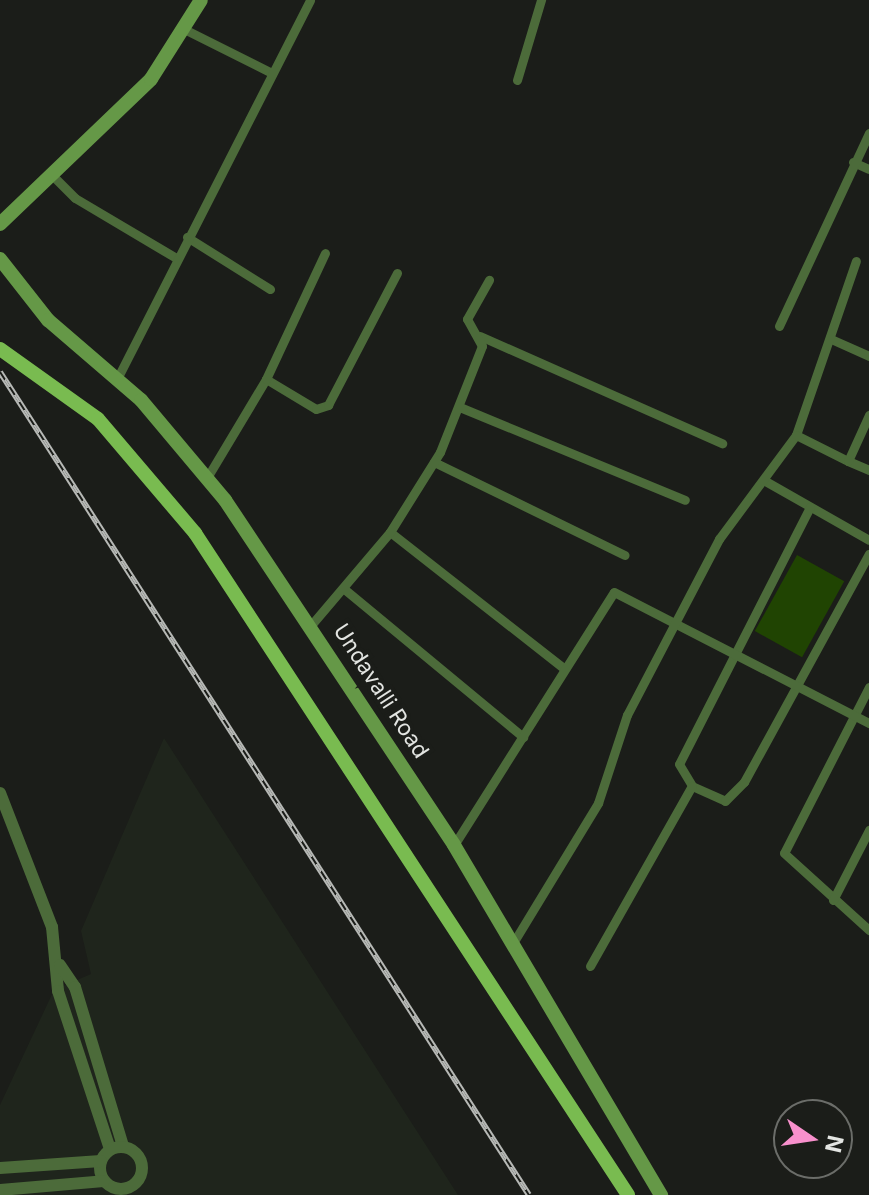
<!DOCTYPE html>
<style>
body{margin:0}
#map{position:relative;width:869px;height:1195px;overflow:hidden;background:#1b1d19;font-family:Inter,sans-serif}
div>[style]{position:absolute}
.built>*{inset:0;background:#1f251c}
.green>*{inset:0;background:#204402;transform-origin:0 0}
.minor>*{height:9px;margin:-4.5px;padding:0 4.5px;transform-origin:4.5px;border-radius:4.5px;background:#4c6b3a}
.tertiary>*{height:12px;margin:-6px;padding:0 6px;transform-origin:6px;border-radius:6px;background:#4c6b3a}
.tertiary>.ring{margin:-6px;padding:0;box-sizing:content-box;background:none;border:12px solid #4c6b3a;border-radius:50%}
.secondary>*{height:14px;margin:-7px;padding:0 7px;transform-origin:7px;border-radius:7px;background:#659847}
.primary>*{height:14px;margin:-7px;padding:0 7px;transform-origin:7px;border-radius:7px;background:#79bb50}
.rail>*{height:6px;margin-top:-3px;transform-origin:0;background:repeating-linear-gradient(90deg,#1b1d19 0 9px,#b7b9b6 0 18px);box-sizing:border-box;border-block:2px solid #b7b9b6}
span{translate:-50% -50%;white-space:nowrap;text-align:center;line-height:1.15;-webkit-text-stroke:8px #1b1d19;paint-order:stroke}
.street-label{font-size:22px;color:#e3e5e2}
.north{position:absolute;left:773px;top:1099px;width:80px;height:80px;box-sizing:border-box;background:#1b1d19;border:2px solid #6b6d69;border-radius:50%;rotate:103deg;font-size:22px;font-weight:700;line-height:32px;text-align:center;color:#e3e5e2}
.north::after{content:'';display:block;margin:auto;width:28px;height:36px;background:#f890cc;clip-path:polygon(50% 0,100% 100%,50% 72%,0 100%)}
</style>
<div id="map">
<div class="built">
<i style="clip-path:polygon(164px 738px,458px 1195px,0 1195px,0 1105px,54px 990px,91px 974px,81px 931px)"></i>
</div>
<div class="green">
<i style="left:797px;top:555px;width:54px;height:87px;rotate:29deg"></i>
</div>
<div class="minor">
<i style="left:186px;top:30px;width:96px;rotate:26.6deg"></i>
<i style="left:517px;top:80px;width:84px;rotate:-73.3deg"></i>
<i style="left:853px;top:162px;width:17px;rotate:24deg"></i>
<i style="left:50px;top:173px;width:35px;rotate:45deg"></i>
<i style="left:75px;top:198px;width:117px;rotate:30.7deg"></i>
<i style="left:187px;top:237px;width:98px;rotate:32.1deg"></i>
<i style="left:779px;top:326px;width:213px;rotate:-65deg"></i>
<i style="left:480px;top:336px;width:265px;rotate:23.9deg"></i>
<i style="left:831px;top:339px;width:42px;rotate:24.1deg"></i>
<i style="left:118px;top:377px;width:423px;rotate:-63deg"></i>
<i style="left:266px;top:379px;width:58px;rotate:31deg"></i>
<i style="left:316px;top:409px;width:13px;rotate:-18deg"></i>
<i style="left:328px;top:405px;width:149px;rotate:-62.4deg"></i>
<i style="left:462px;top:408px;width:241px;rotate:22.4deg"></i>
<i style="left:796px;top:435px;width:184px;rotate:-71deg"></i>
<i style="left:848px;top:461px;width:23px;rotate:23deg"></i>
<i style="left:434px;top:462px;width:212px;rotate:26deg"></i>
<i style="left:208px;top:476px;width:113px;rotate:-59.1deg"></i>
<i style="left:266px;top:379px;width:139px;rotate:-64.9deg"></i>
<i style="left:767px;top:482px;width:117px;rotate:29.6deg"></i>
<i style="left:810px;top:507px;width:288px;rotate:117deg"></i>
<i style="left:679px;top:764px;width:26px;rotate:59deg"></i>
<i style="left:692px;top:786px;width:36px;rotate:24deg"></i>
<i style="left:725px;top:801px;width:27px;rotate:-45deg"></i>
<i style="left:744px;top:782px;width:260px;rotate:-61.3deg"></i>
<i style="left:390px;top:532px;width:219px;rotate:38.1deg"></i>
<i style="left:343px;top:588px;width:234px;rotate:39.6deg"></i>
<i style="left:312px;top:624px;width:121px;rotate:-49.7deg"></i>
<i style="left:390px;top:532px;width:94px;rotate:-58deg"></i>
<i style="left:440px;top:452px;width:114px;rotate:-68.4deg"></i>
<i style="left:482px;top:346px;width:31px;rotate:-119deg"></i>
<i style="left:467px;top:319px;width:45px;rotate:-60.6deg"></i>
<i style="left:869px;top:687px;width:186px;rotate:117.1deg"></i>
<i style="left:784px;top:853px;width:115px;rotate:42.2deg"></i>
<i style="left:454px;top:845px;width:299px;rotate:-57.7deg"></i>
<i style="left:614px;top:592px;width:287px;rotate:27.2deg"></i>
<i style="left:833px;top:900px;width:79px;rotate:-62.8deg"></i>
<i style="left:513px;top:943px;width:164px;rotate:-58.7deg"></i>
<i style="left:598px;top:803px;width:93px;rotate:-71.8deg"></i>
<i style="left:627px;top:715px;width:199px;rotate:-62.4deg"></i>
<i style="left:719px;top:539px;width:129px;rotate:-53.5deg"></i>
<i style="left:796px;top:435px;width:58px;rotate:26.6deg"></i>
<i style="left:848px;top:461px;width:51px;rotate:-65.5deg"></i>
<i style="left:590px;top:966px;width:207px;rotate:-60.5deg"></i>
</div>
<div class="tertiary">
<i style="left:0;top:793px;width:144px;rotate:68.8deg"></i>
<i style="left:52px;top:927px;width:64px;rotate:84.6deg"></i>
<i style="left:58px;top:991px;width:166px;rotate:71.8deg"></i>
<i style="left:60px;top:965px;width:27px;rotate:56deg"></i>
<i style="left:75px;top:987px;width:166px;rotate:73.2deg"></i>
<i class="ring" style="left:100px;top:1147px;width:30px;height:30px"></i>
<i style="left:0;top:1168px;width:101px;rotate:-4deg"></i>
<i style="left:0;top:1190px;width:104px;rotate:-4.9deg"></i>
</div>
<div class="secondary">
<i style="left:0;top:224px;width:209px;rotate:-43.8deg"></i>
<i style="left:151px;top:79px;width:93px;rotate:-57.7deg"></i>
<i style="left:0;top:259px;width:78px;rotate:51.8deg"></i>
<i style="left:48px;top:320px;width:123px;rotate:40.7deg"></i>
<i style="left:141px;top:400px;width:131px;rotate:50deg"></i>
<i style="left:225px;top:500px;width:414px;rotate:56.4deg"></i>
<i style="left:454px;top:845px;width:407px;rotate:59.4deg"></i>
</div>
<div class="primary">
<i style="left:0;top:349px;width:120px;rotate:35.5deg"></i>
<i style="left:98px;top:419px;width:150px;rotate:49.6deg"></i>
<i style="left:195px;top:533px;width:791px;rotate:56.81deg"></i>
</div>
<div class="rail">
<i style="left:0;top:372px;width:978px;rotate:57.27deg"></i>
</div>
<div class="street-label">
<span style="left:381px;top:691px;rotate:57deg">Undavalli Road</span>
</div>
<div class="north">N</div>
</div>
